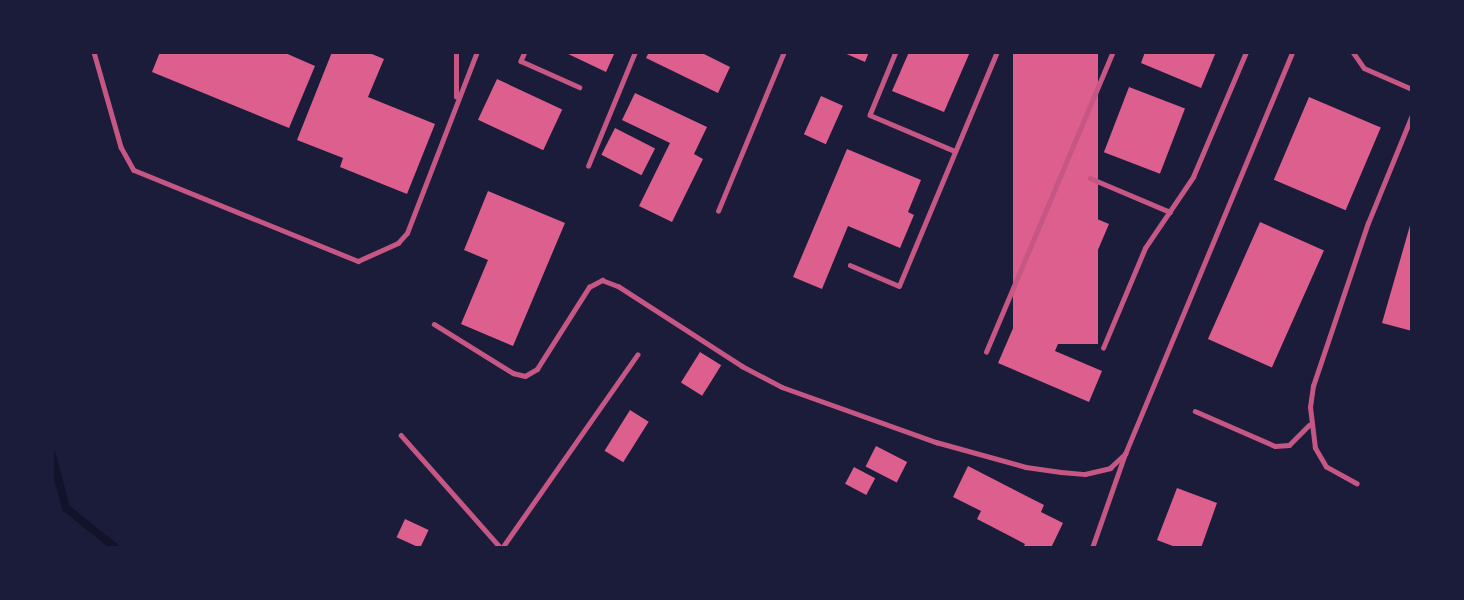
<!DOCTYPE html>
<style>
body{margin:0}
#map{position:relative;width:1464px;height:600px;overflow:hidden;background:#1b1b3a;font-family:"Archivo Narrow",sans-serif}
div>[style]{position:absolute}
.stream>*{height:8px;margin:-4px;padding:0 4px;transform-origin:4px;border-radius:4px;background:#12122b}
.building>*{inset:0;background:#dd5f8e;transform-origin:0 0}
.service>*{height:4.5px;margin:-2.25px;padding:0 2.25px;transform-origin:2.25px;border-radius:2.25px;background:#c65784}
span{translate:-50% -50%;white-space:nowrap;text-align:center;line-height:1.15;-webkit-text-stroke:6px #1b1b3a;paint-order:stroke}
.frame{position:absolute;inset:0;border:54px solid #1b1b3a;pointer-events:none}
</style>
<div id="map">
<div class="stream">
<i style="left:52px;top:455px;width:55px;rotate:75.2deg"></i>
<i style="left:66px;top:508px;width:64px;rotate:38.7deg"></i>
</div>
<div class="building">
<i style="clip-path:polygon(160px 52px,283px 52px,315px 66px,289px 128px,152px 72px)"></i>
<i style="clip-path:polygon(332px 52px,367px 52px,384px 59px,368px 97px,435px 124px,407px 194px,340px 167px,343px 158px,297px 140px)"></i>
<i style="clip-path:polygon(564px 52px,615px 52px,606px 72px)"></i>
<i style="clip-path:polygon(649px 52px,700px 52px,730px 67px,718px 93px,646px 58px)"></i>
<i style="clip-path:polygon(842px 52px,869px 52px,865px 62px)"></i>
<i style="clip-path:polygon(909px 52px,970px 52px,944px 112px,892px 91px)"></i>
<i style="left:1013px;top:52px;width:85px;height:292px"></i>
<i style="clip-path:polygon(1145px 52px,1216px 52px,1201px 88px,1141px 63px)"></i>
<i style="left:497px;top:79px;width:72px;height:45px;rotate:25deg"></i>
<i style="left:1129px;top:87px;width:60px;height:70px;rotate:21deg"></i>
<i style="clip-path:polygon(635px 93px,707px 127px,694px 154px,703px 159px,672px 222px,639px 206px,670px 143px,622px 120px)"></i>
<i style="left:821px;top:96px;width:24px;height:42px;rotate:24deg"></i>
<i style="left:1309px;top:97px;width:78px;height:90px;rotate:23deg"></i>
<i style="left:615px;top:128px;width:45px;height:30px;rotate:27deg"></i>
<i style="clip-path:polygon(847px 149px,921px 180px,908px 212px,914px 215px,900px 248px,848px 226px,822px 289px,793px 277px)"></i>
<i style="clip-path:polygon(488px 191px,565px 223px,513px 346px,461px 324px,488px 260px,464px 250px)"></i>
<i style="clip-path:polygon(1066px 206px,1109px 224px,1055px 351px,1102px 371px,1089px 402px,998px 363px)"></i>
<i style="left:1260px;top:222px;width:70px;height:128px;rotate:24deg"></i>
<i style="clip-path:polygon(1411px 222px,1412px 222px,1412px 331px,1382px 323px)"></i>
<i style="left:700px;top:352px;width:25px;height:36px;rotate:32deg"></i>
<i style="left:630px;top:410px;width:22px;height:48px;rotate:32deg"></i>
<i style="left:876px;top:446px;width:35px;height:23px;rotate:27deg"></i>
<i style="clip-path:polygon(968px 466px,1044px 505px,1041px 512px,1063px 523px,1051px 548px,1023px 548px,1025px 544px,977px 519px,981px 511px,953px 497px)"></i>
<i style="left:854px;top:467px;width:24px;height:19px;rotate:28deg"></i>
<i style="clip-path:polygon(1177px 488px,1217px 503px,1201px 548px,1178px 548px,1157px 540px)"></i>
<i style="left:405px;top:519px;width:26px;height:20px;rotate:25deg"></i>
</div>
<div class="service">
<i style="left:94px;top:52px;width:99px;rotate:74.1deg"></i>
<i style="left:121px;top:147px;width:26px;rotate:61deg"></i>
<i style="left:134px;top:170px;width:242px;rotate:22.1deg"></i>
<i style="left:358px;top:261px;width:44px;rotate:-24.2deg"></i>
<i style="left:398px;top:243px;width:13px;rotate:-48deg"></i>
<i style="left:407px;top:233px;width:194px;rotate:-68.9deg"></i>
<i style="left:525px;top:52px;width:10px;rotate:114deg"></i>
<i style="left:521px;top:61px;width:64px;rotate:24.1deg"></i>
<i style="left:896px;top:52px;width:68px;rotate:112.4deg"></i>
<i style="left:870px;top:115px;width:92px;rotate:23deg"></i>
<i style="left:1353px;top:52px;width:19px;rotate:55deg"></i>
<i style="left:1364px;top:68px;width:52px;rotate:23.6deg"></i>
<i style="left:456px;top:97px;width:45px;rotate:-90deg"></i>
<i style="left:588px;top:166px;width:123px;rotate:-67.6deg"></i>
<i style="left:1090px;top:178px;width:87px;rotate:23deg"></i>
<i style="left:718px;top:211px;width:172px;rotate:-67.5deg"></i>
<i style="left:850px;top:265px;width:53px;rotate:23.2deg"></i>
<i style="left:899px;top:286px;width:254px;rotate:-67.3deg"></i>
<i style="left:434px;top:324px;width:93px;rotate:31.8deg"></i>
<i style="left:513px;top:373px;width:12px;rotate:14deg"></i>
<i style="left:525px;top:376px;width:14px;rotate:-30deg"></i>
<i style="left:537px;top:369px;width:97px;rotate:-57.6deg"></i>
<i style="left:589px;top:287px;width:15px;rotate:-28deg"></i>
<i style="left:602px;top:280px;width:17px;rotate:21deg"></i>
<i style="left:618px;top:286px;width:148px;rotate:32.8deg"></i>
<i style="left:742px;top:366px;width:45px;rotate:27.7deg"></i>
<i style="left:782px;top:387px;width:164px;rotate:19.7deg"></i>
<i style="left:936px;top:442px;width:93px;rotate:15.5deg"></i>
<i style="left:1026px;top:467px;width:35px;rotate:8deg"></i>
<i style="left:1061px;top:472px;width:24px;rotate:5deg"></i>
<i style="left:1085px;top:474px;width:26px;rotate:-13deg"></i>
<i style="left:1110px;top:468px;width:21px;rotate:-43deg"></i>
<i style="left:1103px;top:348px;width:108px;rotate:-67.2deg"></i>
<i style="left:1145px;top:248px;width:86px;rotate:-55.9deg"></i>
<i style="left:1193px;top:177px;width:136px;rotate:-67deg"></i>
<i style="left:986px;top:352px;width:326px;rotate:-67.1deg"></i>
<i style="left:1195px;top:411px;width:87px;rotate:23.6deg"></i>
<i style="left:1275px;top:446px;width:14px;rotate:-4deg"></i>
<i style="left:1289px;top:445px;width:28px;rotate:-45deg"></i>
<i style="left:401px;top:435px;width:151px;rotate:48.5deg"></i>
<i style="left:1357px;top:484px;width:35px;rotate:-151deg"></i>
<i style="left:1326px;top:467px;width:22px;rotate:-120deg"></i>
<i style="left:1315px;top:448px;width:41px;rotate:-97deg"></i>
<i style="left:1310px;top:407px;width:21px;rotate:-82deg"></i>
<i style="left:1313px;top:386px;width:172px;rotate:-71.4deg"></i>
<i style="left:1368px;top:223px;width:117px;rotate:-67.8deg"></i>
<i style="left:502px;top:548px;width:236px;rotate:-55deg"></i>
<i style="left:1092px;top:548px;width:100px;rotate:-70.7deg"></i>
<i style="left:1125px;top:454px;width:435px;rotate:-67.4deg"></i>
</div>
<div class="frame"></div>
</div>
